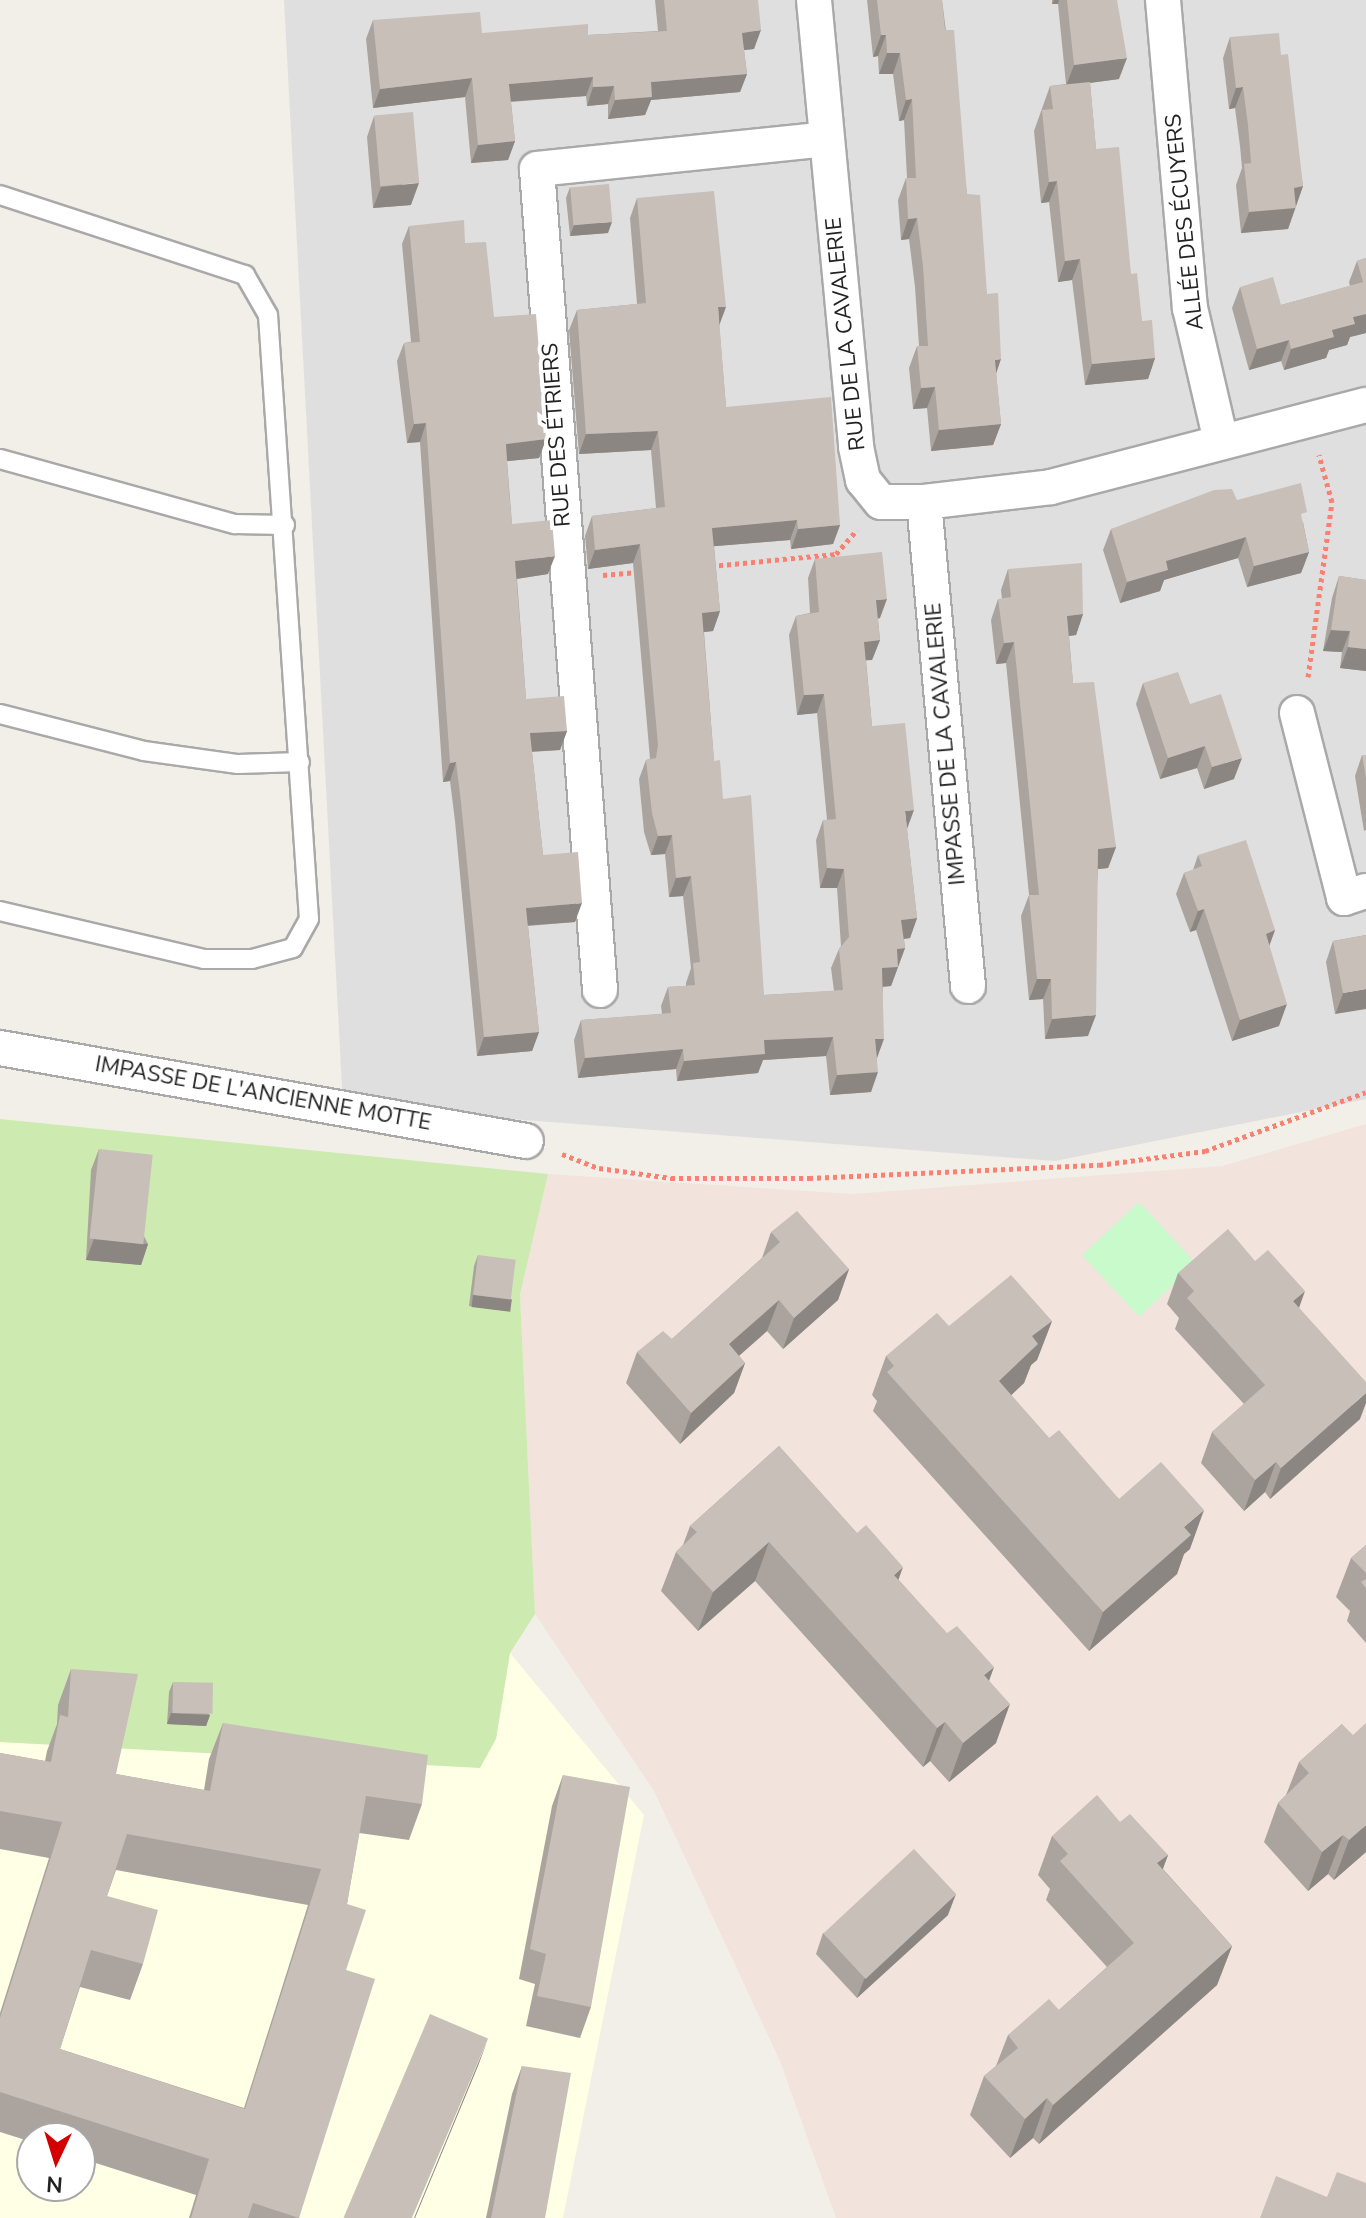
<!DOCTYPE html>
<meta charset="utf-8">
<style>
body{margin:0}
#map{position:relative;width:1366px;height:2218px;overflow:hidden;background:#f2efe9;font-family:"Nunito Sans",sans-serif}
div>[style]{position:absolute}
.residential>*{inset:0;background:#e0dfdf}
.education>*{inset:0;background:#ffffe5}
.military>*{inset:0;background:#f3e3dd}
.grass>*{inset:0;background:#cdebb0}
.park>*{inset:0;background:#c8facc;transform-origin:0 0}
.path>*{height:5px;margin-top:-2.5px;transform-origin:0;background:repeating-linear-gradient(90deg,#fa8072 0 4px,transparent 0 8px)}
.roads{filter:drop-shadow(2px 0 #a9a9a9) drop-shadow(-2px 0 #a9a9a9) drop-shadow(0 2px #a9a9a9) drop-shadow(0 -2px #a9a9a9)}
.lane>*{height:18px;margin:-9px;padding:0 9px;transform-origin:9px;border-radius:9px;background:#fff}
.street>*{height:34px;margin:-17px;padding:0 17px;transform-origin:17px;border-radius:17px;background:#fff}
.wall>*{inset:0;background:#aba49e}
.shaded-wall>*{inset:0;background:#8b8681;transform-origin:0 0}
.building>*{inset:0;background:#c7bfb8;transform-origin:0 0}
span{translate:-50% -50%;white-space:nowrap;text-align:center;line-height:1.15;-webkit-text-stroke:8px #fff;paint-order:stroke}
.street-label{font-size:22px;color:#222}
.north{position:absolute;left:16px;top:2122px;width:80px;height:80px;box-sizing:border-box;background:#fff;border:2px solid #a7a7a7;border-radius:50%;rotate:184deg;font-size:22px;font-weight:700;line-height:32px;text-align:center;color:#222}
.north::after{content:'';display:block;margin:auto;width:28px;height:36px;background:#d40000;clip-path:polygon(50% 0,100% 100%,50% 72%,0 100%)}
</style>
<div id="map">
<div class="residential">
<i style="clip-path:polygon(284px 0,1366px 0,1366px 1099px,1055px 1161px,343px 1106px)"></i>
</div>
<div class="education">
<i style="clip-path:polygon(evenodd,510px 1653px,644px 1815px,563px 2218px,0 2218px,0 1742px,338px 1758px,496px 1739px,510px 1653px,32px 2138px,80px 2138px,80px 2186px,32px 2186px,32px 2138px)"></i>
</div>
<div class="military">
<i style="clip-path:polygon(1366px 1124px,1366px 2218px,836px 2218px,780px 2061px,654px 1791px,535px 1614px,520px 1295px,548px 1174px,852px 1194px,1222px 1166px)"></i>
</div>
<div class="grass">
<i style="clip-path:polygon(0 1119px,548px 1174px,520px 1295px,535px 1614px,510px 1653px,496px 1739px,480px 1768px,0 1742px)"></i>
</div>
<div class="park">
<i style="left:1139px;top:1202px;width:84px;height:78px;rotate:47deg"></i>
</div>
<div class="path">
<i style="left:711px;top:566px;width:126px;rotate:-5.5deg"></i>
<i style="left:836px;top:554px;width:32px;rotate:-49deg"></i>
<i style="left:603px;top:575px;width:38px;rotate:-5deg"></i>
<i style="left:1308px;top:677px;width:177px;rotate:-82.2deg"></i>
<i style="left:1332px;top:502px;width:49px;rotate:-105.5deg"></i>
<i style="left:562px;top:1154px;width:40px;rotate:21deg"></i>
<i style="left:599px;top:1168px;width:73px;rotate:7.9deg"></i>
<i style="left:671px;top:1178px;width:138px"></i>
<i style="left:809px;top:1178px;width:290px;rotate:-2.6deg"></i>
<i style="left:1099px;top:1165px;width:107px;rotate:-7.5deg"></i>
<i style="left:1205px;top:1151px;width:171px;rotate:-20.1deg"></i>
</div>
<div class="roads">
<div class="lane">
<i style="left:0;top:195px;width:258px;rotate:18.1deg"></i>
<i style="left:245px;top:275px;width:46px;rotate:60.1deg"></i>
<i style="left:268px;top:315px;width:605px;rotate:86.12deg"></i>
<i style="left:309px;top:919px;width:33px;rotate:119deg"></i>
<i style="left:293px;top:948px;width:42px;rotate:165deg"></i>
<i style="left:252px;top:959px;width:48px;rotate:180deg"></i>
<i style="left:204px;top:959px;width:210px;rotate:-166.8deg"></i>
<i style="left:0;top:459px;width:244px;rotate:15.5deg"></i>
<i style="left:235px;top:524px;width:50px;rotate:1.1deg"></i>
<i style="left:0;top:714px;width:149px;rotate:14.4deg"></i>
<i style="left:144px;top:751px;width:95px;rotate:7.9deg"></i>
<i style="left:238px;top:764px;width:62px;rotate:-1.8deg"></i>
</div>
<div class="street">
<i style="left:814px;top:0;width:449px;rotate:84.6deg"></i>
<i style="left:856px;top:447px;width:34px;rotate:78deg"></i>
<i style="left:863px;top:480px;width:28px;rotate:51deg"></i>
<i style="left:881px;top:502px;width:43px"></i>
<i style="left:924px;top:502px;width:128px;rotate:-6.7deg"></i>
<i style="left:1051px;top:487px;width:325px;rotate:-14.6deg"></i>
<i style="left:1163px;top:0;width:309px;rotate:85deg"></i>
<i style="left:1190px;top:308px;width:137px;rotate:76.9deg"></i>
<i style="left:924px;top:502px;width:486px;rotate:84.8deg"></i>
<i style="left:1297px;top:713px;width:191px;rotate:75.7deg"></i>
<i style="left:1344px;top:898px;width:23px;rotate:-18deg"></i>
<i style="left:600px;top:990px;width:823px;rotate:-94.39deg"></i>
<i style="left:537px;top:169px;width:291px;rotate:-5.9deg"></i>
<i style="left:0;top:1048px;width:534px;rotate:10.03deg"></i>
</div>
</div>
<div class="wall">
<i style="clip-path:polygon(655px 0,758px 0,754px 49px,744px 50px,747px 74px,740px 92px,651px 100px,645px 115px,608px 119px,608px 104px,587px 106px,586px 96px,511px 102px,515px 141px,508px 160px,471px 163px,465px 97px,373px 108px,366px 39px,373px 20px,482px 33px,588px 35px,658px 31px)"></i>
<i style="clip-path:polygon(867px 0,942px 0,967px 194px,987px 294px,996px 373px,1001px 424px,993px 445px,931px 451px,927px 408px,913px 409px,909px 368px,917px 346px,919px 346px,915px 287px,909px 239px,901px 240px,898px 200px,906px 178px,907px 178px,904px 120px,899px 121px,893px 74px,879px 74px,878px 56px,873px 57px)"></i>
<i style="clip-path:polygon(1052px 0,1117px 0,1119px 79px,1090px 83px,1096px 149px,1131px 274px,1142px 321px,1155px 358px,1148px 379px,1085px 385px,1072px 280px,1058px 282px,1049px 202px,1041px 203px,1034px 131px,1050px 86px,1066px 84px,1058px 4px,1052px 4px)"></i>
<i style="clip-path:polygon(1230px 37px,1281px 55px,1303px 186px,1288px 229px,1241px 233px,1236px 185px,1242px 168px,1240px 146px,1235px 108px,1229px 109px,1223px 58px)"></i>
<i style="clip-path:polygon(374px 116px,411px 205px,373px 208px,367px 137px)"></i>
<i style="clip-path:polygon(570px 187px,608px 233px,570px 236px,566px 198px)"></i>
<i style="clip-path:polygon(637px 198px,719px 324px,726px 407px,840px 525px,833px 544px,791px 549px,790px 540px,714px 546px,720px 611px,713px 631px,704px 632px,714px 761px,764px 995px,834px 991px,831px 968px,839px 949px,841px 946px,837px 888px,820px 888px,816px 840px,823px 820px,827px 820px,817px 713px,797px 715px,789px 635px,796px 616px,810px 613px,808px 578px,815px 559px,880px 618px,878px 619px,880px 640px,872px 660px,866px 660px,872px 726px,907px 829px,917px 918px,910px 938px,904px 939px,905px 948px,891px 986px,883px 987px,877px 1058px,871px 1092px,830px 1095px,826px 1056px,763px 1060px,758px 1073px,677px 1081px,676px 1069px,578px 1078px,574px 1040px,581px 1020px,662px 1014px,661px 1006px,668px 987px,686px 986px,686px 983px,691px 968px,683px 896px,669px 897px,665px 854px,651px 855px,644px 832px,639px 779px,646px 760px,650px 759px,633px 563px,588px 569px,585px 536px,592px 516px,656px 508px,651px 450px,579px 454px,569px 330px,577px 310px,637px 304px,630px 218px)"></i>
<i style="clip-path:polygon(409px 226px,465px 243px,494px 317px,546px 439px,539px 458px,507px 461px,512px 524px,548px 574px,517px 579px,526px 699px,567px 731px,560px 750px,532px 752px,543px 855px,575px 922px,528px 926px,539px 1032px,532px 1051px,477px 1056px,455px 821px,450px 781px,443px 782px,420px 442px,407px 443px,397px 361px,404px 343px,411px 342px,402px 244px)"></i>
<i style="clip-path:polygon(1366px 258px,1366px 333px,1350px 337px,1347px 345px,1329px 350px,1326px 358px,1284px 370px,1281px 361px,1249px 370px,1232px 308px,1240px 287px,1281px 305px,1350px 286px,1349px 282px,1357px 261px)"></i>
<i style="clip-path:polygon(1237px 500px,1303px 522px,1309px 552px,1301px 573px,1247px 587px,1238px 558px,1164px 580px,1160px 591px,1120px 603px,1103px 550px,1111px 529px)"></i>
<i style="clip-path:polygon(1008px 569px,1083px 614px,1076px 635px,1069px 636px,1073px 683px,1116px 847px,1108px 868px,1098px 869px,1088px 1036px,1045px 1039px,1043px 999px,1029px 1000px,1021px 916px,1029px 895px,1006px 663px,996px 664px,991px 620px,998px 599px,1002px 599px,1001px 590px)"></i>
<i style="clip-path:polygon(1339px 576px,1366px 580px,1366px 671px,1340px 668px,1342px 652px,1323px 651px,1332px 598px)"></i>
<i style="clip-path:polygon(1143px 683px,1190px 704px,1234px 779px,1204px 789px,1197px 768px,1160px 779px,1136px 704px)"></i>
<i style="clip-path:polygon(1362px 755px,1366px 755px,1366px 830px,1364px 831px,1355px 776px)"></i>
<i style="clip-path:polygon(1198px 855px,1275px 930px,1269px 946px,1279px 1026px,1232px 1041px,1196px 930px,1190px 932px,1176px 894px,1184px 873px,1193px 870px)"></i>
<i style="clip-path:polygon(1366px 935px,1335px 1014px,1326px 962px,1333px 941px)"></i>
<i style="clip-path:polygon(99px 1149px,148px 1244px,141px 1265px,86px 1260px,91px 1170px)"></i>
<i style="clip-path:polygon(771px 1232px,849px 1269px,838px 1300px,783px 1349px,767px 1331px,739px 1356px,745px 1363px,734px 1393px,680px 1444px,626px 1383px,637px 1352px,672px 1339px,762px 1258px)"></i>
<i style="clip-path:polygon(478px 1255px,512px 1300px,508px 1311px,469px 1306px,474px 1266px)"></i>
<i style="clip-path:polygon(1255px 1261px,1299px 1308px,1360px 1419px,1270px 1499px,1265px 1492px,1244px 1511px,1201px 1463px,1212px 1432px,1244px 1404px,1175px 1329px,1179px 1318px,1167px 1304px,1178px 1273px)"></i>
<i style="clip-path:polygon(1052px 1321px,1037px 1360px,1031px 1365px,1024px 1383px,1011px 1395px,1049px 1438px,1119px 1499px,1190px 1549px,1184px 1554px,1177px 1574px,1089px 1651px,873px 1411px,877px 1401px,872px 1395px,886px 1356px,949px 1326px)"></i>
<i style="clip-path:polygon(779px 1446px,989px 1681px,996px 1743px,949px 1782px,930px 1761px,923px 1767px,755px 1581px,698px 1631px,661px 1591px,676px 1552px,683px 1545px,690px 1526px)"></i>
<i style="clip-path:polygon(1366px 1545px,1366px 1643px,1347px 1621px,1350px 1611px,1336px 1597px,1351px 1558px)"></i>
<i style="clip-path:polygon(evenodd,71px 1669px,116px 1774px,204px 1790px,209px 1759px,223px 1723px,422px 1804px,409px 1840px,359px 1833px,347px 1904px,346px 1970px,299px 2218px,189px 2218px,196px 2195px,80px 2158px,80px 2138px,32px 2138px,32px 2142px,0 2132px,0 2013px,49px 1858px,0 1849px,0 1753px,45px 1761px,47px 1751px,57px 1724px,58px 1705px,71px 1669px,116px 1870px,308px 1905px,244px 2108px,60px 2049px,80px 1987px,130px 2000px,143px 1964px,107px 1896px,116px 1870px)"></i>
<i style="clip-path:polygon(173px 1682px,210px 1715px,206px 1726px,167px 1724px,169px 1692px)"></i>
<i style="clip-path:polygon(1342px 1724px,1366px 1852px,1334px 1880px,1328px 1874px,1308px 1891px,1264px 1842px,1278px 1803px,1286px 1795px,1299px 1762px)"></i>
<i style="clip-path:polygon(563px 1775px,591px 2007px,580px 2038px,526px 2026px,535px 1984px,519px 1979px,552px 1806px)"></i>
<i style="clip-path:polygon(1120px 1822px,1168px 1855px,1163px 1869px,1232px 1946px,1217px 1985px,1039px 2144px,1033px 2138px,1010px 2158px,970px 2115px,984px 2076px,996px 2066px,1008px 2035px,1059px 2010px,1107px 1967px,1046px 1900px,1050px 1889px,1038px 1875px,1052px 1836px)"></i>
<i style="clip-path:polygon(948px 1915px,857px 1998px,816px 1954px,823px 1933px)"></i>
<i style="clip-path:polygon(522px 2066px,545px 2218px,486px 2218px,512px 2094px)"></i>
</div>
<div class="shaded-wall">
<i style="clip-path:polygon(1054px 0,1059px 0,1058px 4px,1052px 4px)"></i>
<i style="clip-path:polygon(761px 30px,754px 49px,735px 51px,742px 33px)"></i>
<i style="clip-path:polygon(881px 35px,886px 35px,878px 56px,873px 57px)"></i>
<i style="clip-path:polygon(887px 53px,900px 53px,893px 74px,879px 74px)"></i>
<i style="clip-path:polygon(1127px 58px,1119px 79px,1066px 86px,1074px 65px)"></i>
<i style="clip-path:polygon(747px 74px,740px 92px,651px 100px,645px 115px,608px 119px,615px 100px,651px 82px)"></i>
<i style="clip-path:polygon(593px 77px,586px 96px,502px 102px,509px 84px)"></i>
<i style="clip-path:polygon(472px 78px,465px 97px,373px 108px,380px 89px)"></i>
<i style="clip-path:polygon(614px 86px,608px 104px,587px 106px,593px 87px)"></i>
<i style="clip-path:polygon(1243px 87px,1235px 108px,1229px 109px,1236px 88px)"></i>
<i style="clip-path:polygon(912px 99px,904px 120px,899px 121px,906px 100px)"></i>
<i style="clip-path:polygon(515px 141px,508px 160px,471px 163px,478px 145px)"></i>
<i style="clip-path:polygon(1057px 181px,1049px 202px,1041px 203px,1049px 182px)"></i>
<i style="clip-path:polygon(419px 183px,411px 205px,373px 208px,381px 187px)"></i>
<i style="clip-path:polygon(1303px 186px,1288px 229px,1241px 233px,1249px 212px,1294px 188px)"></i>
<i style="clip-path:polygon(917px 218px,909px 239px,901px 240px,908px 219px)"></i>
<i style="clip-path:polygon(612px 222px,608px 233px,570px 236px,574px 225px)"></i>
<i style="clip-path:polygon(1080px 259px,1072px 280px,1058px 282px,1065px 261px)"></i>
<i style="clip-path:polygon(718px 307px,726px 307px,719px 326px)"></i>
<i style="clip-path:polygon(1366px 314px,1366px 333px,1350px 337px,1347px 345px,1329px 350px,1326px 358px,1284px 370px,1291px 349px,1332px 330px,1353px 317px)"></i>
<i style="clip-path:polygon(1289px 340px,1281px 361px,1249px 370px,1257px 349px)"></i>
<i style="clip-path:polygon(1155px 358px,1148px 379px,1085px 385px,1092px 364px)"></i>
<i style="clip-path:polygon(1001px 359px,994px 380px,995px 360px)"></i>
<i style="clip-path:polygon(935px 387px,927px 408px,913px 409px,921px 388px)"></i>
<i style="clip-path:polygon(426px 423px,420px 442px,407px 443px,414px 424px)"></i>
<i style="clip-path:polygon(1001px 424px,993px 445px,931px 451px,939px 430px)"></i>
<i style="clip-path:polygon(658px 431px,651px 450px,579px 454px,586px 434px)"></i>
<i style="clip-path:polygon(546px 439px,539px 458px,499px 462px,506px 444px)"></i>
<i style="clip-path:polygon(797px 520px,790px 540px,705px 547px,712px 528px)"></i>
<i style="clip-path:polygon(840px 525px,833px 544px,791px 549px,798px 529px)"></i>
<i style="clip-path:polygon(1246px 537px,1238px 558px,1164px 580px,1160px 591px,1120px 603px,1127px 582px,1166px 561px)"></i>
<i style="clip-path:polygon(640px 544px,633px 563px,588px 569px,595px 550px)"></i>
<i style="clip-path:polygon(1309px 552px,1301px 573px,1247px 587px,1254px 566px)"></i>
<i style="clip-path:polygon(555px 556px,548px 574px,509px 580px,515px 561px)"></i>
<i style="clip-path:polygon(887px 599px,880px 618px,869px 619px,876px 600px)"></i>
<i style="clip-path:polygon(720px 611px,713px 631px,695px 633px,702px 613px)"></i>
<i style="clip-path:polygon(1083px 614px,1076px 635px,1060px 637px,1067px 616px)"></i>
<i style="clip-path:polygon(1331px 630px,1350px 631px,1342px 652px,1323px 651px)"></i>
<i style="clip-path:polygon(880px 640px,872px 660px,857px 661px,864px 642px)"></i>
<i style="clip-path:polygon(1014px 642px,1006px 663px,996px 664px,1004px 643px)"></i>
<i style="clip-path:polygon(1348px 647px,1366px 649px,1366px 671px,1340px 668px)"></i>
<i style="clip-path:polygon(824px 694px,817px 713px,797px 715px,804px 695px)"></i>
<i style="clip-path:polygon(567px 731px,560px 750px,523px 752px,530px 733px)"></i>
<i style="clip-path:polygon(1205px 746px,1197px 768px,1160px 779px,1168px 758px)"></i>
<i style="clip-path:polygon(1242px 758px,1234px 779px,1204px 789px,1212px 767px)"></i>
<i style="clip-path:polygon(456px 762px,450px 781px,443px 782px,450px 763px)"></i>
<i style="clip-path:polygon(914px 810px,907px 829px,905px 811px)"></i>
<i style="clip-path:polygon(672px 835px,665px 854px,651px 855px,658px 836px)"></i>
<i style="clip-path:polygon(1116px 847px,1108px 868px,1090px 870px,1098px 849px)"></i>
<i style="clip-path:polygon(827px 868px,844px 869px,837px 888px,820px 888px)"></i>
<i style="clip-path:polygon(691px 876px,683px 896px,669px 897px,676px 878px)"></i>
<i style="clip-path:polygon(582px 903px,575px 922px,520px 926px,526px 908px)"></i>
<i style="clip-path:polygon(1204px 909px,1196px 930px,1190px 932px,1198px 911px)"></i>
<i style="clip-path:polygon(917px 918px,910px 938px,894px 940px,901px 920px)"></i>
<i style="clip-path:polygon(1275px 930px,1267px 952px,1266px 934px)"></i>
<i style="clip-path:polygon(905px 948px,891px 986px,875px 987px,882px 968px,897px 949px)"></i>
<i style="clip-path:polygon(1037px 979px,1051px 979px,1043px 999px,1029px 1000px)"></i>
<i style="clip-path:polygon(1366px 989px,1366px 1009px,1335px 1014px,1343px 993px)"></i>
<i style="clip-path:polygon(1287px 1004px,1279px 1026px,1232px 1041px,1240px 1020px)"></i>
<i style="clip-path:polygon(1096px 1015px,1088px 1036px,1045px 1039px,1052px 1019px)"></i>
<i style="clip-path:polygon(539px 1032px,532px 1051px,477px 1056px,484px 1037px)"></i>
<i style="clip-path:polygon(833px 1037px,826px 1056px,763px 1060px,758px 1073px,677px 1081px,684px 1061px,764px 1040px)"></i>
<i style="clip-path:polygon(875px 1039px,884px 1039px,877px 1058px)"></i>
<i style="clip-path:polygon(683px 1049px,676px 1069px,578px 1078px,585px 1058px)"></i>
<i style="clip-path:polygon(878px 1072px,871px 1092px,830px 1095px,837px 1075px)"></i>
<i style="clip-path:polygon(94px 1239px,148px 1244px,141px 1265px,86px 1260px)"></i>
<i style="clip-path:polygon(849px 1269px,838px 1300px,783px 1349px,794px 1318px)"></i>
<i style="clip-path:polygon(1305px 1291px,1294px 1322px,1293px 1301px)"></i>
<i style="left:473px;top:1295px;width:39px;height:12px;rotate:7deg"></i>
<i style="clip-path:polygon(779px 1300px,767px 1331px,718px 1374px,729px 1344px)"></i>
<i style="clip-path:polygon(1052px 1321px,1037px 1360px,1031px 1365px,1024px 1383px,985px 1420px,999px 1381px,1032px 1336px)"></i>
<i style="clip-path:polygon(745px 1363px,734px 1393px,680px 1444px,691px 1413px)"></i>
<i style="clip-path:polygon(1366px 1393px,1366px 1403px,1360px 1419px,1270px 1499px,1281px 1468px)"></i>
<i style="clip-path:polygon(1276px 1462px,1265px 1492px,1244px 1511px,1255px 1480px)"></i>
<i style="clip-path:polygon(1204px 1510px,1190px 1549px,1184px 1554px,1177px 1574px,1089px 1651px,1103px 1612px,1184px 1527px)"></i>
<i style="clip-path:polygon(769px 1542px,755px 1581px,698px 1631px,713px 1592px)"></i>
<i style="clip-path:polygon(903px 1567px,889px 1606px,894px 1575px)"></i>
<i style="clip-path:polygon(994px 1667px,980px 1706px,984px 1675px)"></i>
<i style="clip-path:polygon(1010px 1704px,996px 1743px,949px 1782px,963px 1743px)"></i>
<i style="clip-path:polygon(171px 1713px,210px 1715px,206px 1726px,167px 1724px)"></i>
<i style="clip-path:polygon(945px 1722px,930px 1761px,923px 1767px,937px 1728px)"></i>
<i style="clip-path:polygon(1366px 1825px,1366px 1852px,1334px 1880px,1349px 1840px)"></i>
<i style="clip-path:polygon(1343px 1835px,1328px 1874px,1308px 1891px,1322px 1852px)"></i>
<i style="clip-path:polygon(1168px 1855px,1153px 1894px,1157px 1863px)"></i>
<i style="clip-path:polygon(956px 1894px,948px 1915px,857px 1998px,865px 1977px)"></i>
<i style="clip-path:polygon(1232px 1946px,1217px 1985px,1039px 2144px,1053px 2105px)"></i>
<i style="clip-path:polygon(488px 2039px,478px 2066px,415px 2218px,414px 2218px)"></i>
<i style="clip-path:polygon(1047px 2098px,1033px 2138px,1010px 2158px,1025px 2119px)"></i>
</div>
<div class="building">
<i style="clip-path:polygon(664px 0,758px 0,761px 30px,742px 33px,747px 74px,651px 82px,652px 97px,615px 100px,614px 86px,593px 87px,593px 77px,509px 84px,515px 141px,478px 145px,472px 78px,380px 89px,373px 20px,480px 12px,482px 33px,588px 24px,588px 35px,667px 31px)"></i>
<i style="clip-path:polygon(877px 0,942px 0,945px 30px,954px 30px,967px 194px,980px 195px,987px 294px,998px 293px,1001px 359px,995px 360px,1001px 424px,939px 430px,935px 387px,921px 388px,917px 346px,928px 346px,923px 266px,917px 218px,908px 219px,906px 178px,916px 178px,912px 99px,906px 100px,900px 53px,887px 53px,886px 35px,881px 35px)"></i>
<i style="clip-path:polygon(1067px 0,1117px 0,1127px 58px,1074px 65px)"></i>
<i style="clip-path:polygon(1279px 33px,1281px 55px,1288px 54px,1303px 186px,1294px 188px,1296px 208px,1249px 212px,1244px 164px,1251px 163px,1248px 125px,1243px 87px,1236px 88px,1230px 37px)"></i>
<i style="clip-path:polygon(1090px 82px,1096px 149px,1119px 147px,1131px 274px,1137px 273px,1142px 321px,1152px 320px,1155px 358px,1092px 364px,1080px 259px,1065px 261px,1057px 181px,1049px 182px,1042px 110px,1053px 109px,1050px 86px)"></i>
<i style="left:413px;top:112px;width:71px;height:39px;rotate:85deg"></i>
<i style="left:609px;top:184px;width:38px;height:39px;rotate:85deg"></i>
<i style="clip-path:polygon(714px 191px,726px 307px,718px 307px,726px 407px,831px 397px,840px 525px,798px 529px,797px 520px,712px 528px,720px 611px,702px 613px,714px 761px,720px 760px,723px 799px,751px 795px,764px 995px,843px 990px,839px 949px,849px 937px,844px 869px,827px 868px,823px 820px,836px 819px,824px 694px,804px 695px,796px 616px,819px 612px,815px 559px,882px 552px,887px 599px,876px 600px,880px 640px,864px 642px,872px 726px,905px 723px,914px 810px,905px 811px,917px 918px,901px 920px,905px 948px,897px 949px,898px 967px,882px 968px,884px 1039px,875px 1039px,878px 1072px,837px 1075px,833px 1037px,764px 1040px,765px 1054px,684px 1061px,683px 1049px,585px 1058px,581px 1020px,671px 1013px,668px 987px,695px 985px,693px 963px,700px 962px,691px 876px,676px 878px,672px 835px,658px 836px,652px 813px,646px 760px,656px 758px,658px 745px,640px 544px,595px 550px,592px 516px,665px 507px,658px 431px,586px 434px,577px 310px,646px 303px,637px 198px)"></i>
<i style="clip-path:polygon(464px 220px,465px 243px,486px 242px,494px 317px,536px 314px,546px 439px,506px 444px,509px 492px,512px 524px,552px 520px,555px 556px,515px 561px,526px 699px,564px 696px,567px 731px,530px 733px,543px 855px,578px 852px,582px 903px,526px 908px,539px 1032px,484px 1037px,461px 802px,456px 762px,450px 763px,426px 423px,414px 424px,404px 343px,420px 342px,409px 226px)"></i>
<i style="clip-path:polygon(1366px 258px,1366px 314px,1353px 317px,1355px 324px,1332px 330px,1334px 337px,1291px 349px,1289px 340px,1257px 349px,1240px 287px,1273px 277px,1281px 305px,1363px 282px,1357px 261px)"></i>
<i style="clip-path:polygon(1301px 483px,1307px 512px,1301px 514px,1309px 552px,1254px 566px,1246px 537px,1166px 561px,1168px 570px,1127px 582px,1111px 529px,1214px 490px,1232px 489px,1237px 500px)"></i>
<i style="clip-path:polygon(1082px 563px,1083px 614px,1067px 616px,1073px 683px,1094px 682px,1116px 847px,1098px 849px,1096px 1015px,1052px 1019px,1051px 979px,1037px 979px,1029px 895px,1039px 895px,1014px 642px,1004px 643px,998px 599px,1011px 597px,1008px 569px)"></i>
<i style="clip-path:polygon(1339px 576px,1366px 580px,1366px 649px,1348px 647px,1350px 631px,1331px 630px)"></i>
<i style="clip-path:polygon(1178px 672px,1190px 704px,1221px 694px,1242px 758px,1212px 767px,1205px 746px,1168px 758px,1143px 683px)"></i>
<i style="clip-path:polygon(1362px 755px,1366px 755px,1366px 778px)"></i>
<i style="clip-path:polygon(1246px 840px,1275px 930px,1266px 934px,1287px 1004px,1240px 1020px,1204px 909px,1198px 911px,1184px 873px,1202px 866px,1198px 855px)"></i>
<i style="clip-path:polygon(1366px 935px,1366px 989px,1343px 993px,1333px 941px)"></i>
<i style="left:99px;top:1149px;width:54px;height:90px;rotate:6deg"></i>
<i style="clip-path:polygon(797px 1211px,849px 1269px,794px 1318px,779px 1300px,729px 1344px,745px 1363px,691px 1413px,637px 1352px,663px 1331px,672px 1339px,780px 1242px,771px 1232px)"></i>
<i style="clip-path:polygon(1228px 1229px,1255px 1261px,1268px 1250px,1305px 1291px,1293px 1301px,1366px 1382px,1366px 1393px,1281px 1468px,1276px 1462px,1255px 1480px,1212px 1432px,1265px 1385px,1187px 1298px,1194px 1291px,1178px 1273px)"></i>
<i style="left:478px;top:1255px;width:38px;height:40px;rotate:7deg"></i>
<i style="clip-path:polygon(1011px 1275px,1052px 1321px,1032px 1336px,1038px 1344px,999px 1381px,1049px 1438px,1059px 1430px,1119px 1499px,1161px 1462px,1204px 1510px,1184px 1527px,1191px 1535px,1103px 1612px,887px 1372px,894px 1366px,886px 1356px,937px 1313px,949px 1326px)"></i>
<i style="clip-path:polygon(779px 1446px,857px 1533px,866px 1525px,903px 1567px,894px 1575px,947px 1633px,957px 1626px,994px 1667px,984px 1675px,1010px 1704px,963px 1743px,945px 1722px,937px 1728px,769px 1542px,713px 1592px,676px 1552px,697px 1532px,690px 1526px)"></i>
<i style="clip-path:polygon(1366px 1545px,1366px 1573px,1351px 1558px)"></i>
<i style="clip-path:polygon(1366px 1579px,1366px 1588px,1361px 1582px)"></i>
<i style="clip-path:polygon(evenodd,71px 1669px,138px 1674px,116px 1774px,210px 1791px,223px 1723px,428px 1755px,422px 1804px,366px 1796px,347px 1904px,366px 1910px,346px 1970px,375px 1979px,299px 2218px,253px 2203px,248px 2218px,191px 2218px,209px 2159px,0 2092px,0 2018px,62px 1822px,0 1811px,0 1753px,51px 1762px,60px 1715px,68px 1717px,71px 1669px,127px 1834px,321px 1869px,245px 2109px,60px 2049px,91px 1950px,143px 1964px,158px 1910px,107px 1896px,127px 1834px)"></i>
<i style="left:173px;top:1682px;width:40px;height:31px;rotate:1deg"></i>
<i style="clip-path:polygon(1366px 1723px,1366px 1825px,1349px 1840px,1343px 1835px,1322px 1852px,1278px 1803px,1309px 1773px,1299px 1762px,1342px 1724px,1353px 1735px)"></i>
<i style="clip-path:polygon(563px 1775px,630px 1787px,591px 2007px,537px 1996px,546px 1954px,530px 1949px)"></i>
<i style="clip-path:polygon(1097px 1795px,1120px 1822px,1130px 1814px,1168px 1855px,1157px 1863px,1232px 1946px,1053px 2105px,1047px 2098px,1025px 2119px,984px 2076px,1018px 2048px,1008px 2035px,1049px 1999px,1059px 2010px,1134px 1943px,1060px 1861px,1068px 1854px,1052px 1836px)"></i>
<i style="left:914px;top:1849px;width:62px;height:124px;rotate:47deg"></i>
<i style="left:430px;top:2014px;width:63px;height:221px;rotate:23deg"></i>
<i style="clip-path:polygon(522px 2066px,571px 2073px,545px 2218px,491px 2218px)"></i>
<i style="clip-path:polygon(1337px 2172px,1366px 2183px,1366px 2218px,1260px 2218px,1276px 2176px,1327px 2197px)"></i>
</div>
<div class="street-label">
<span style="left:1185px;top:222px;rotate:-96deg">ALLÉE DES ÉCUYERS</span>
<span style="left:846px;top:334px;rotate:-96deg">RUE DE LA CAVALERIE</span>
<span style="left:557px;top:435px;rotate:-94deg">RUE DES ÉTRIERS</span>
<span style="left:946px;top:744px;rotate:-95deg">IMPASSE DE LA CAVALERIE</span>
<span style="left:263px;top:1094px;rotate:10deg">IMPASSE DE L'ANCIENNE MOTTE</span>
</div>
<div class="north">N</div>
</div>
